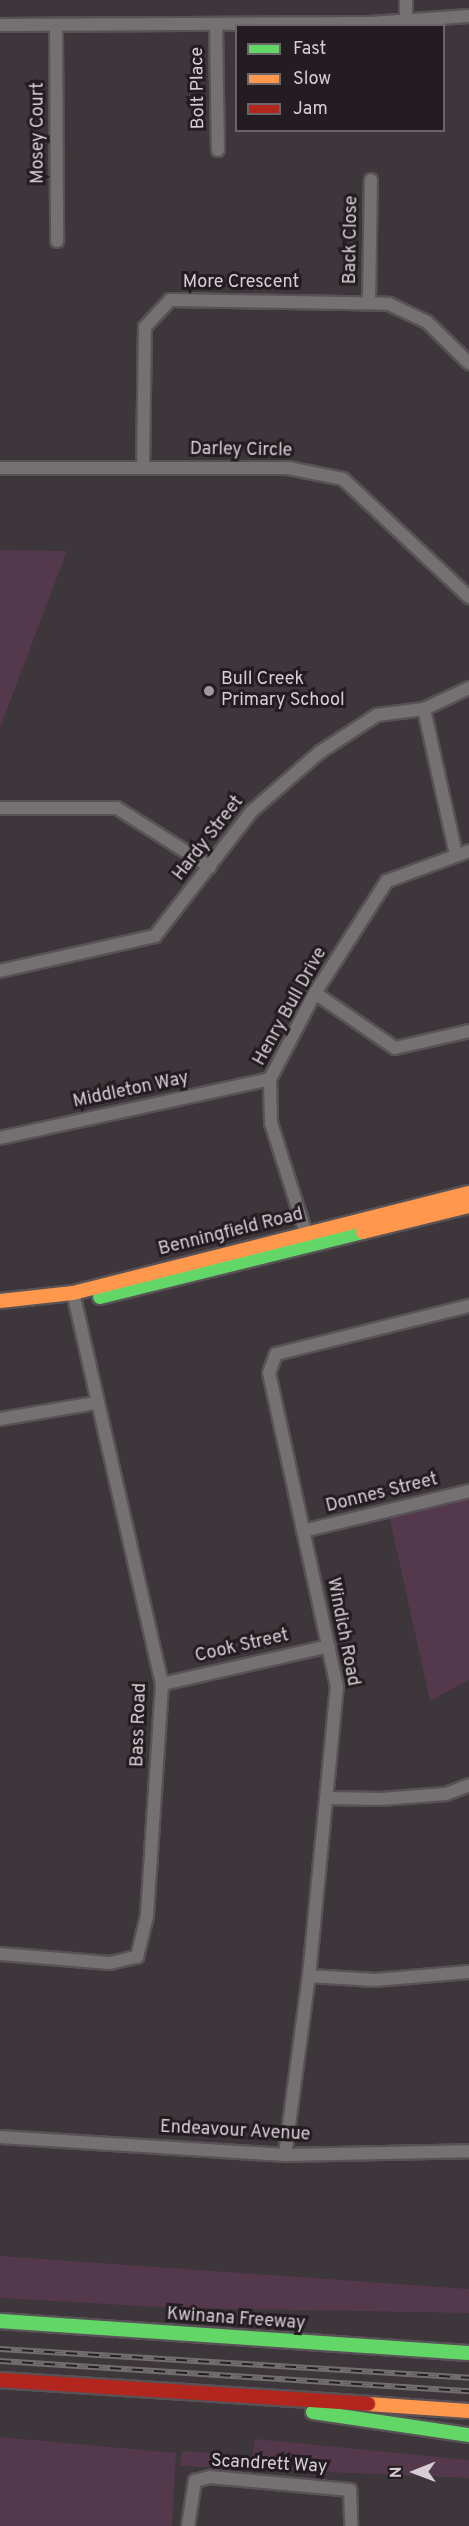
<!DOCTYPE html>
<style>
body{margin:0}
#map{position:relative;width:469px;height:2526px;overflow:hidden;background:#3d363a;font-family:Overpass,sans-serif}
div>[style]{position:absolute}
.green>*{inset:0;background:#54384b}
.roads{filter:drop-shadow(2px 0 #585256) drop-shadow(-2px 0 #585256) drop-shadow(0 2px #585256) drop-shadow(0 -2px #585256)}
.street>*{height:12px;margin:-6px;padding:0 6px;transform-origin:6px;border-radius:6px;background:#747173}
.fast>*{height:14px;margin:-7px;padding:0 7px;transform-origin:7px;border-radius:7px;background:#63d668}
.slow>*{height:14px;margin:-7px;padding:0 7px;transform-origin:7px;border-radius:7px;background:#ff974d}
.jam>*{height:14px;margin:-7px;padding:0 7px;transform-origin:7px;border-radius:7px;background:#b3261e}
.rail>*{height:6px;margin-top:-3px;transform-origin:0;background:repeating-linear-gradient(90deg,#231d21 0 11px,#726e70 0 22px);box-sizing:border-box;border-block:2px solid #726e70}
.dots>*{width:16px;height:16px;translate:-50% -50%;box-sizing:border-box;border:3px solid #231d21;border-radius:50%}
span{translate:-50% -50%;white-space:nowrap;text-align:center;line-height:1.15;-webkit-text-stroke:6px #231d21;paint-order:stroke}
.street-label{font-size:18px;color:#d6ced3}
.poi-label{font-size:18px;color:#d6ced3}
.left{translate:0 -50%;text-align:left}
.legend{position:absolute;left:235px;top:24px;width:210px;height:108px;box-sizing:border-box;background:#231d21;border:2px solid #6b6468;margin:0;padding:8px 10px;list-style:none;font-size:18px;color:#d6ced3}
.legend li{display:flex;align-items:center;gap:12px;height:30px}
.legend b{width:30px;border:2px solid #6b6468}
.north{position:absolute;left:385px;top:2442px;width:60px;height:60px;-webkit-text-stroke:4px #231d21;paint-order:stroke;rotate:269deg;font-size:16px;font-weight:700;line-height:24px;text-align:center;color:#d6ced3}
.north::after{content:'';display:block;margin:auto;width:21px;height:27px;background:#d6ced3;clip-path:polygon(50% 0,100% 100%,50% 72%,0 100%)}
</style>
<div id="map">
<div class="green">
<i style="clip-path:polygon(0 550px,67px 551px,0 728px)"></i>
<i style="clip-path:polygon(469px 1491px,469px 1680px,430px 1701px,388px 1511px)"></i>
<i style="clip-path:polygon(0 2256px,469px 2289px,469px 2313px,177px 2308px,0 2298px)"></i>
<i style="clip-path:polygon(0 2437px,176px 2453px,172px 2526px,0 2526px)"></i>
<i style="clip-path:polygon(255px 2439px,469px 2460px,469px 2478px,180px 2466px,182px 2451px,252px 2456px)"></i>
</div>
<div class="roads">
<div class="street">
<i style="left:406px;top:0;width:22px;rotate:90deg"></i>
<i style="left:0;top:25px;width:371px;rotate:-0.3deg"></i>
<i style="left:371px;top:23px;width:98px;rotate:-4.1deg"></i>
<i style="left:56px;top:26px;width:215px;rotate:89.7deg"></i>
<i style="left:216px;top:26px;width:124px;rotate:89.1deg"></i>
<i style="left:369px;top:302px;width:122px;rotate:-89.1deg"></i>
<i style="left:0;top:468px;width:288px"></i>
<i style="left:288px;top:468px;width:56px;rotate:11.3deg"></i>
<i style="left:343px;top:479px;width:173px;rotate:43.1deg"></i>
<i style="left:143px;top:468px;width:141px;rotate:-89.2deg"></i>
<i style="left:145px;top:327px;width:37px;rotate:-47deg"></i>
<i style="left:170px;top:300px;width:219px;rotate:1deg"></i>
<i style="left:389px;top:304px;width:42px;rotate:25.3deg"></i>
<i style="left:427px;top:322px;width:59px;rotate:44.3deg"></i>
<i style="left:424px;top:709px;width:148px;rotate:77.6deg"></i>
<i style="left:0;top:808px;width:117px"></i>
<i style="left:117px;top:808px;width:110px;rotate:32.4deg"></i>
<i style="left:0;top:971px;width:159px;rotate:-12.7deg"></i>
<i style="left:155px;top:936px;width:158px;rotate:-52.2deg"></i>
<i style="left:252px;top:811px;width:90px;rotate:-40.9deg"></i>
<i style="left:320px;top:752px;width:68px;rotate:-33deg"></i>
<i style="left:377px;top:715px;width:47px;rotate:-7.3deg"></i>
<i style="left:424px;top:709px;width:50px;rotate:-25deg"></i>
<i style="left:315px;top:993px;width:97px;rotate:34.5deg"></i>
<i style="left:395px;top:1048px;width:76px;rotate:-12.9deg"></i>
<i style="left:0;top:1138px;width:276px;rotate:-12.3deg"></i>
<i style="left:308px;top:1240px;width:123px;rotate:-107.5deg"></i>
<i style="left:271px;top:1123px;width:44px;rotate:-91.3deg"></i>
<i style="left:270px;top:1079px;width:97px;rotate:-62.4deg"></i>
<i style="left:315px;top:993px;width:133px;rotate:-57.3deg"></i>
<i style="left:387px;top:881px;width:87px;rotate:-20.1deg"></i>
<i style="left:0;top:1419px;width:97px;rotate:-9.5deg"></i>
<i style="left:303px;top:1531px;width:171px;rotate:-13.5deg"></i>
<i style="left:162px;top:1684px;width:171px;rotate:-12.8deg"></i>
<i style="left:327px;top:1798px;width:54px;rotate:1.1deg"></i>
<i style="left:381px;top:1799px;width:65px;rotate:-4.4deg"></i>
<i style="left:446px;top:1794px;width:25px;rotate:-21deg"></i>
<i style="left:0;top:1954px;width:110px;rotate:4.7deg"></i>
<i style="left:110px;top:1963px;width:28px;rotate:-13deg"></i>
<i style="left:137px;top:1957px;width:42px;rotate:-76.3deg"></i>
<i style="left:147px;top:1916px;width:232px;rotate:-86.3deg"></i>
<i style="left:162px;top:1684px;width:401px;rotate:-102.8deg"></i>
<i style="left:309px;top:1976px;width:66px;rotate:3.5deg"></i>
<i style="left:375px;top:1980px;width:94px;rotate:-4.9deg"></i>
<i style="left:0;top:2137px;width:286px;rotate:3.6deg"></i>
<i style="left:285px;top:2155px;width:184px;rotate:-1.2deg"></i>
<i style="left:285px;top:2155px;width:181px;rotate:-82.4deg"></i>
<i style="left:309px;top:1976px;width:290px;rotate:-84.5deg"></i>
<i style="left:337px;top:1687px;width:321px;rotate:-102.2deg"></i>
<i style="left:269px;top:1373px;width:20px;rotate:-70deg"></i>
<i style="left:276px;top:1354px;width:199px;rotate:-14deg"></i>
<i style="left:188px;top:2526px;width:46px;rotate:-81.2deg"></i>
<i style="left:195px;top:2481px;width:16px;rotate:-15deg"></i>
<i style="left:210px;top:2477px;width:141px;rotate:5.3deg"></i>
<i style="left:350px;top:2490px;width:36px;rotate:88deg"></i>
</div>
<div class="fast">
<i style="left:100px;top:1297px;width:271px;rotate:-13.9deg"></i>
<i style="left:0;top:2321px;width:470px;rotate:3.9deg"></i>
<i style="left:313px;top:2412px;width:158px;rotate:8.4deg"></i>
</div>
<div class="slow">
<i style="left:363px;top:1232px;width:109px;rotate:-13.8deg"></i>
<i style="left:0;top:1301px;width:73px;rotate:-6.3deg"></i>
<i style="left:73px;top:1293px;width:408px;rotate:-14.2deg"></i>
<i style="left:368px;top:2404px;width:101px;rotate:4deg"></i>
</div>
<div class="jam">
<i style="left:0;top:2380px;width:369px;rotate:3.7deg"></i>
</div>
</div>
<div class="rail">
<i style="left:0;top:2349px;width:470px;rotate:3.5deg"></i>
<i style="left:0;top:2361px;width:470px;rotate:3.7deg"></i>
</div>
<div class="dots">
<i style="left:209px;top:691px;background:#a0999d"></i>
</div>
<div class="street-label">
<span style="left:199px;top:88px;rotate:-91deg">Bolt Place</span>
<span style="left:39px;top:133px;rotate:-90deg">Mosey Court</span>
<span style="left:352px;top:240px;rotate:-89deg">Back Close</span>
<span style="left:241px;top:283px">More Crescent</span>
<span style="left:241px;top:451px;rotate:1deg">Darley Circle</span>
<span style="left:209px;top:839px;rotate:-52deg">Hardy Street</span>
<span style="left:291px;top:1007px;rotate:-61deg">Henry Bull Drive</span>
<span style="left:131px;top:1091px;rotate:-12deg">Middleton Way</span>
<span style="left:231px;top:1233px;rotate:-14deg">Benningfield Road</span>
<span style="left:382px;top:1494px;rotate:-14deg">Donnes Street</span>
<span style="left:342px;top:1632px;rotate:79deg">Windich Road</span>
<span style="left:242px;top:1647px;rotate:-13deg">Cook Street</span>
<span style="left:140px;top:1725px;rotate:-88deg">Bass Road</span>
<span style="left:235px;top:2132px;rotate:3deg">Endeavour Avenue</span>
<span style="left:236px;top:2320px;rotate:4deg">Kwinana Freeway</span>
<span style="left:269px;top:2465px;rotate:3deg">Scandrett Way</span>
</div>
<div class="poi-label">
<span class="left" style="left:221px;top:691px">Bull Creek<br>Primary School</span>
</div>
<ul class="legend">
<li><b style="height:8px;background:#63d668"></b>Fast</li>
<li><b style="height:8px;background:#ff974d"></b>Slow</li>
<li><b style="height:8px;background:#b3261e"></b>Jam</li>
</ul>
<div class="north">N</div>
</div>
